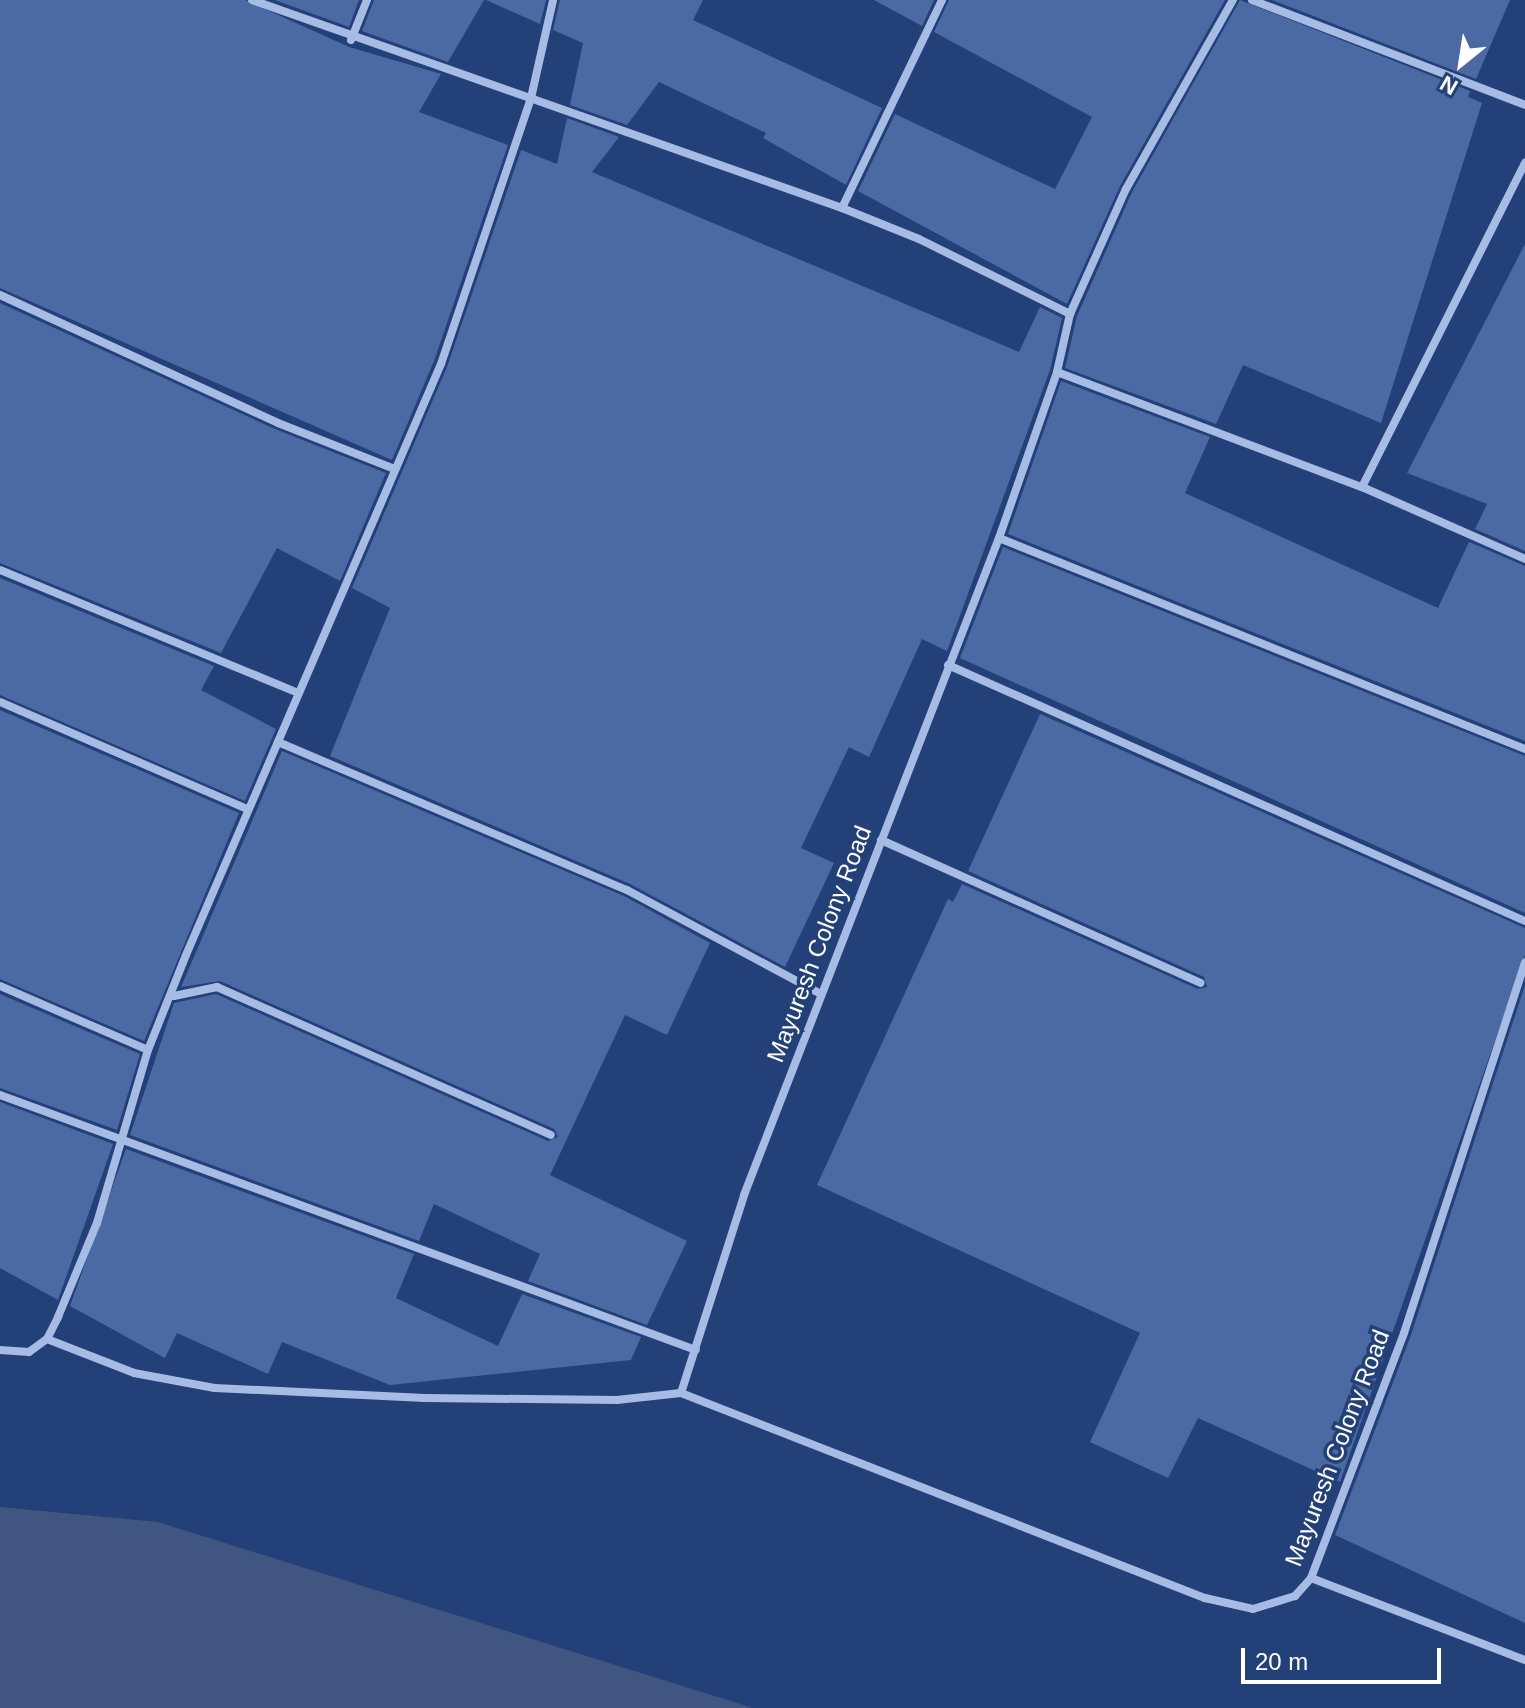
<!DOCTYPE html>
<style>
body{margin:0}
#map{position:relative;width:1525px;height:1708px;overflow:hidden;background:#234079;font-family:Arial,sans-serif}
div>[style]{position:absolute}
.water>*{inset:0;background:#405680}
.building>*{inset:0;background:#4b6aa3}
.minor>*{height:8px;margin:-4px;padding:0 4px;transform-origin:4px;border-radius:4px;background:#a6bce4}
span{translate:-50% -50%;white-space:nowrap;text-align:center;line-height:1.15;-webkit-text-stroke:7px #234079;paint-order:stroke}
.street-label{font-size:24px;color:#fff}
.north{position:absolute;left:1421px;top:24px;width:80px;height:80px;-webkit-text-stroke:6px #234079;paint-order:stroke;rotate:210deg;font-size:22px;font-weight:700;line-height:32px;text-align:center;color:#fff}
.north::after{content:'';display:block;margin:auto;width:28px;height:36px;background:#fff;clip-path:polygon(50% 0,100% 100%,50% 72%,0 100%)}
.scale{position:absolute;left:1241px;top:1648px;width:200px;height:36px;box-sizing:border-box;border:4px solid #fff;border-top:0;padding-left:10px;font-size:24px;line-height:28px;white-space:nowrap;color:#fff;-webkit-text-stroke:6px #234079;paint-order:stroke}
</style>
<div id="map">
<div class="water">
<i style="clip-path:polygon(0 1507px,158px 1522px,753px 1708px,0 1708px)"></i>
</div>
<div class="building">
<i style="clip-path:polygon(0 0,245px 0,349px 47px,441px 74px,419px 112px,508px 145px,434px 361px,392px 460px,0 288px)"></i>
<i style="clip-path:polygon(275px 0,359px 0,349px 27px)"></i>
<i style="clip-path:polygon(374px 0,484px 0,448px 62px,362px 31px)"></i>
<i style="clip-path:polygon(486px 0,546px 0,540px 24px)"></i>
<i style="clip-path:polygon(560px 0,703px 0,693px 20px,882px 108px,846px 185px,763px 138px,766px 133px,659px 82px,627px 125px,570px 105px,583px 43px,553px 30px)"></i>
<i style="clip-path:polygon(874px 0,934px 0,922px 26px)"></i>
<i style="clip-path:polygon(949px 0,1225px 0,1120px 186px,1067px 304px,858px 191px,895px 114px,1055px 189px,1092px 117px,934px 32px)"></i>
<i style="clip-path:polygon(1240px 0,1470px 91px,1468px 97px,1482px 103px,1381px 423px,1243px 365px,1216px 424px,1065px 368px,1077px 316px,1132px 192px)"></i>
<i style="clip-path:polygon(1272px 0,1510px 0,1476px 79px)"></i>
<i style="clip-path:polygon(567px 118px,619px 137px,592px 172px,1019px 352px,1040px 307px,1062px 318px,1050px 370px,947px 651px,922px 639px,869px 757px,849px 747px,801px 848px,834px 863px,785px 967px,630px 884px,330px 756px,390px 608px,352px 588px,447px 367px,521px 150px,557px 164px)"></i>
<i style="clip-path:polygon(1525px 244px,1525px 551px,1475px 529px,1487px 504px,1407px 473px)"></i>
<i style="clip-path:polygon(0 303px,275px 429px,386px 473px,340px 581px,277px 548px,221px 653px,0 563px)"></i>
<i style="clip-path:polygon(1061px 381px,1210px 437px,1185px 493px,1438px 608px,1469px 542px,1525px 566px,1525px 741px,1008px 534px)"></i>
<i style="clip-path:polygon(1003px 547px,1525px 756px,1525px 913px,960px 658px)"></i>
<i style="clip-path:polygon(0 578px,214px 666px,201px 690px,276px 729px,245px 801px,0 695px)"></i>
<i style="clip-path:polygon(0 710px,239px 813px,144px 1041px,0 979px)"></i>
<i style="clip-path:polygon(1040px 714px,1525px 928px,1525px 955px,1340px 1482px,1198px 1418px,1168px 1478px,1090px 1442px,1140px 1333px,817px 1185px,948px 899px,953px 902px,962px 884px,1198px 989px,1207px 987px,1204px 977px,968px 871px)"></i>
<i style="clip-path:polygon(282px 751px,624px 896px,710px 943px,667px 1035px,625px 1015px,550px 1175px,687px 1241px,647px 1325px,528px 1281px,540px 1254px,434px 1204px,419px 1241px,130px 1135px,174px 1003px,216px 994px,548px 1141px,558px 1137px,554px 1129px,220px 981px,181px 987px)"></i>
<i style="clip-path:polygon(1525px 985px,1525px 1623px,1335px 1535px,1411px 1335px)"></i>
<i style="clip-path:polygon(0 994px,140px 1054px,117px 1130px,0 1088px)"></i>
<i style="clip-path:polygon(0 1102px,113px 1144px,58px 1300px,0 1268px)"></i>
<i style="clip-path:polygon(126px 1149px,414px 1254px,396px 1298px,498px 1346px,522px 1294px,641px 1337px,631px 1360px,390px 1385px,282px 1342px,268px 1374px,177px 1333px,165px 1358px,70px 1306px)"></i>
</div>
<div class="minor">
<i style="left:252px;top:0;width:626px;rotate:19.42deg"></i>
<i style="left:842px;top:208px;width:83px;rotate:21.9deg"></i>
<i style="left:919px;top:239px;width:169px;rotate:26.4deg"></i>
<i style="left:1252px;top:0;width:292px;rotate:21deg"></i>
<i style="left:351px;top:40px;width:43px;rotate:-68.2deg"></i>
<i style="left:842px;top:208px;width:231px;rotate:-64.3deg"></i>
<i style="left:0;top:295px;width:306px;rotate:24.7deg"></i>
<i style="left:278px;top:423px;width:126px;rotate:21.5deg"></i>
<i style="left:1057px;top:372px;width:326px;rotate:20.7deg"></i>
<i style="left:1362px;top:487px;width:178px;rotate:23.8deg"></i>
<i style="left:1362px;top:487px;width:363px;rotate:-63.3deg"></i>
<i style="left:999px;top:538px;width:567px;rotate:21.86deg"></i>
<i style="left:0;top:570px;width:323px;rotate:22.4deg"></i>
<i style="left:948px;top:665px;width:631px;rotate:23.93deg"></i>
<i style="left:0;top:702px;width:269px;rotate:23.4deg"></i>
<i style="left:278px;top:742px;width:379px;rotate:23deg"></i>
<i style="left:627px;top:890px;width:220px;rotate:28.2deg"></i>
<i style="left:881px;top:840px;width:350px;rotate:24.1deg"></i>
<i style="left:0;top:986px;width:161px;rotate:23.4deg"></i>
<i style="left:174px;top:996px;width:44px;rotate:-11.8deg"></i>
<i style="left:217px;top:987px;width:365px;rotate:23.9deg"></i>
<i style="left:0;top:1095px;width:741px;rotate:20.12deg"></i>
<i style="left:47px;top:1339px;width:93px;rotate:21.3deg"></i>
<i style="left:134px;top:1373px;width:82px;rotate:10.5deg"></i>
<i style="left:215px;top:1388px;width:210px;rotate:2.7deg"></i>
<i style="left:425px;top:1398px;width:192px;rotate:0.6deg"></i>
<i style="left:617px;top:1400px;width:64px;rotate:-6.2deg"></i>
<i style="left:681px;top:1393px;width:563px;rotate:21.37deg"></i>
<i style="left:1205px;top:1598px;width:49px;rotate:12.9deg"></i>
<i style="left:1253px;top:1609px;width:44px;rotate:-17.2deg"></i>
<i style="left:1295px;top:1596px;width:24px;rotate:-48deg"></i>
<i style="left:1311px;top:1578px;width:262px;rotate:-69.2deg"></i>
<i style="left:1404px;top:1333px;width:390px;rotate:-71.9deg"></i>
<i style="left:0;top:1350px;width:29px;rotate:4deg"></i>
<i style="left:29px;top:1352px;width:22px;rotate:-36deg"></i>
<i style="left:47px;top:1339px;width:25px;rotate:-63deg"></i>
<i style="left:58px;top:1317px;width:102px;rotate:-67.5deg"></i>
<i style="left:97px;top:1223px;width:180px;rotate:-73.6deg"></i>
<i style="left:148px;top:1050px;width:102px;rotate:-68.2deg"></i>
<i style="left:186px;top:955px;width:644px;rotate:-66.66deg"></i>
<i style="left:441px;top:364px;width:281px;rotate:-71.3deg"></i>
<i style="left:531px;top:98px;width:100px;rotate:-77.3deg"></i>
<i style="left:681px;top:1393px;width:208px;rotate:-72.3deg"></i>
<i style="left:744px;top:1195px;width:705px;rotate:-68.79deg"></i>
<i style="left:999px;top:538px;width:176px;rotate:-70.7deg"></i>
<i style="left:1057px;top:372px;width:59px;rotate:-77.4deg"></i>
<i style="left:1070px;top:314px;width:137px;rotate:-65.9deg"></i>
<i style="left:1126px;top:189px;width:217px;rotate:-60.5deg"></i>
<i style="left:1311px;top:1578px;width:229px;rotate:21deg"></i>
</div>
<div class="street-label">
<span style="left:819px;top:944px;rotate:-69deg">Mayuresh Colony Road</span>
<span style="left:1337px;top:1448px;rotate:-69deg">Mayuresh Colony Road</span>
</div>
<div class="north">N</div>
<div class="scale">20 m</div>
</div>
